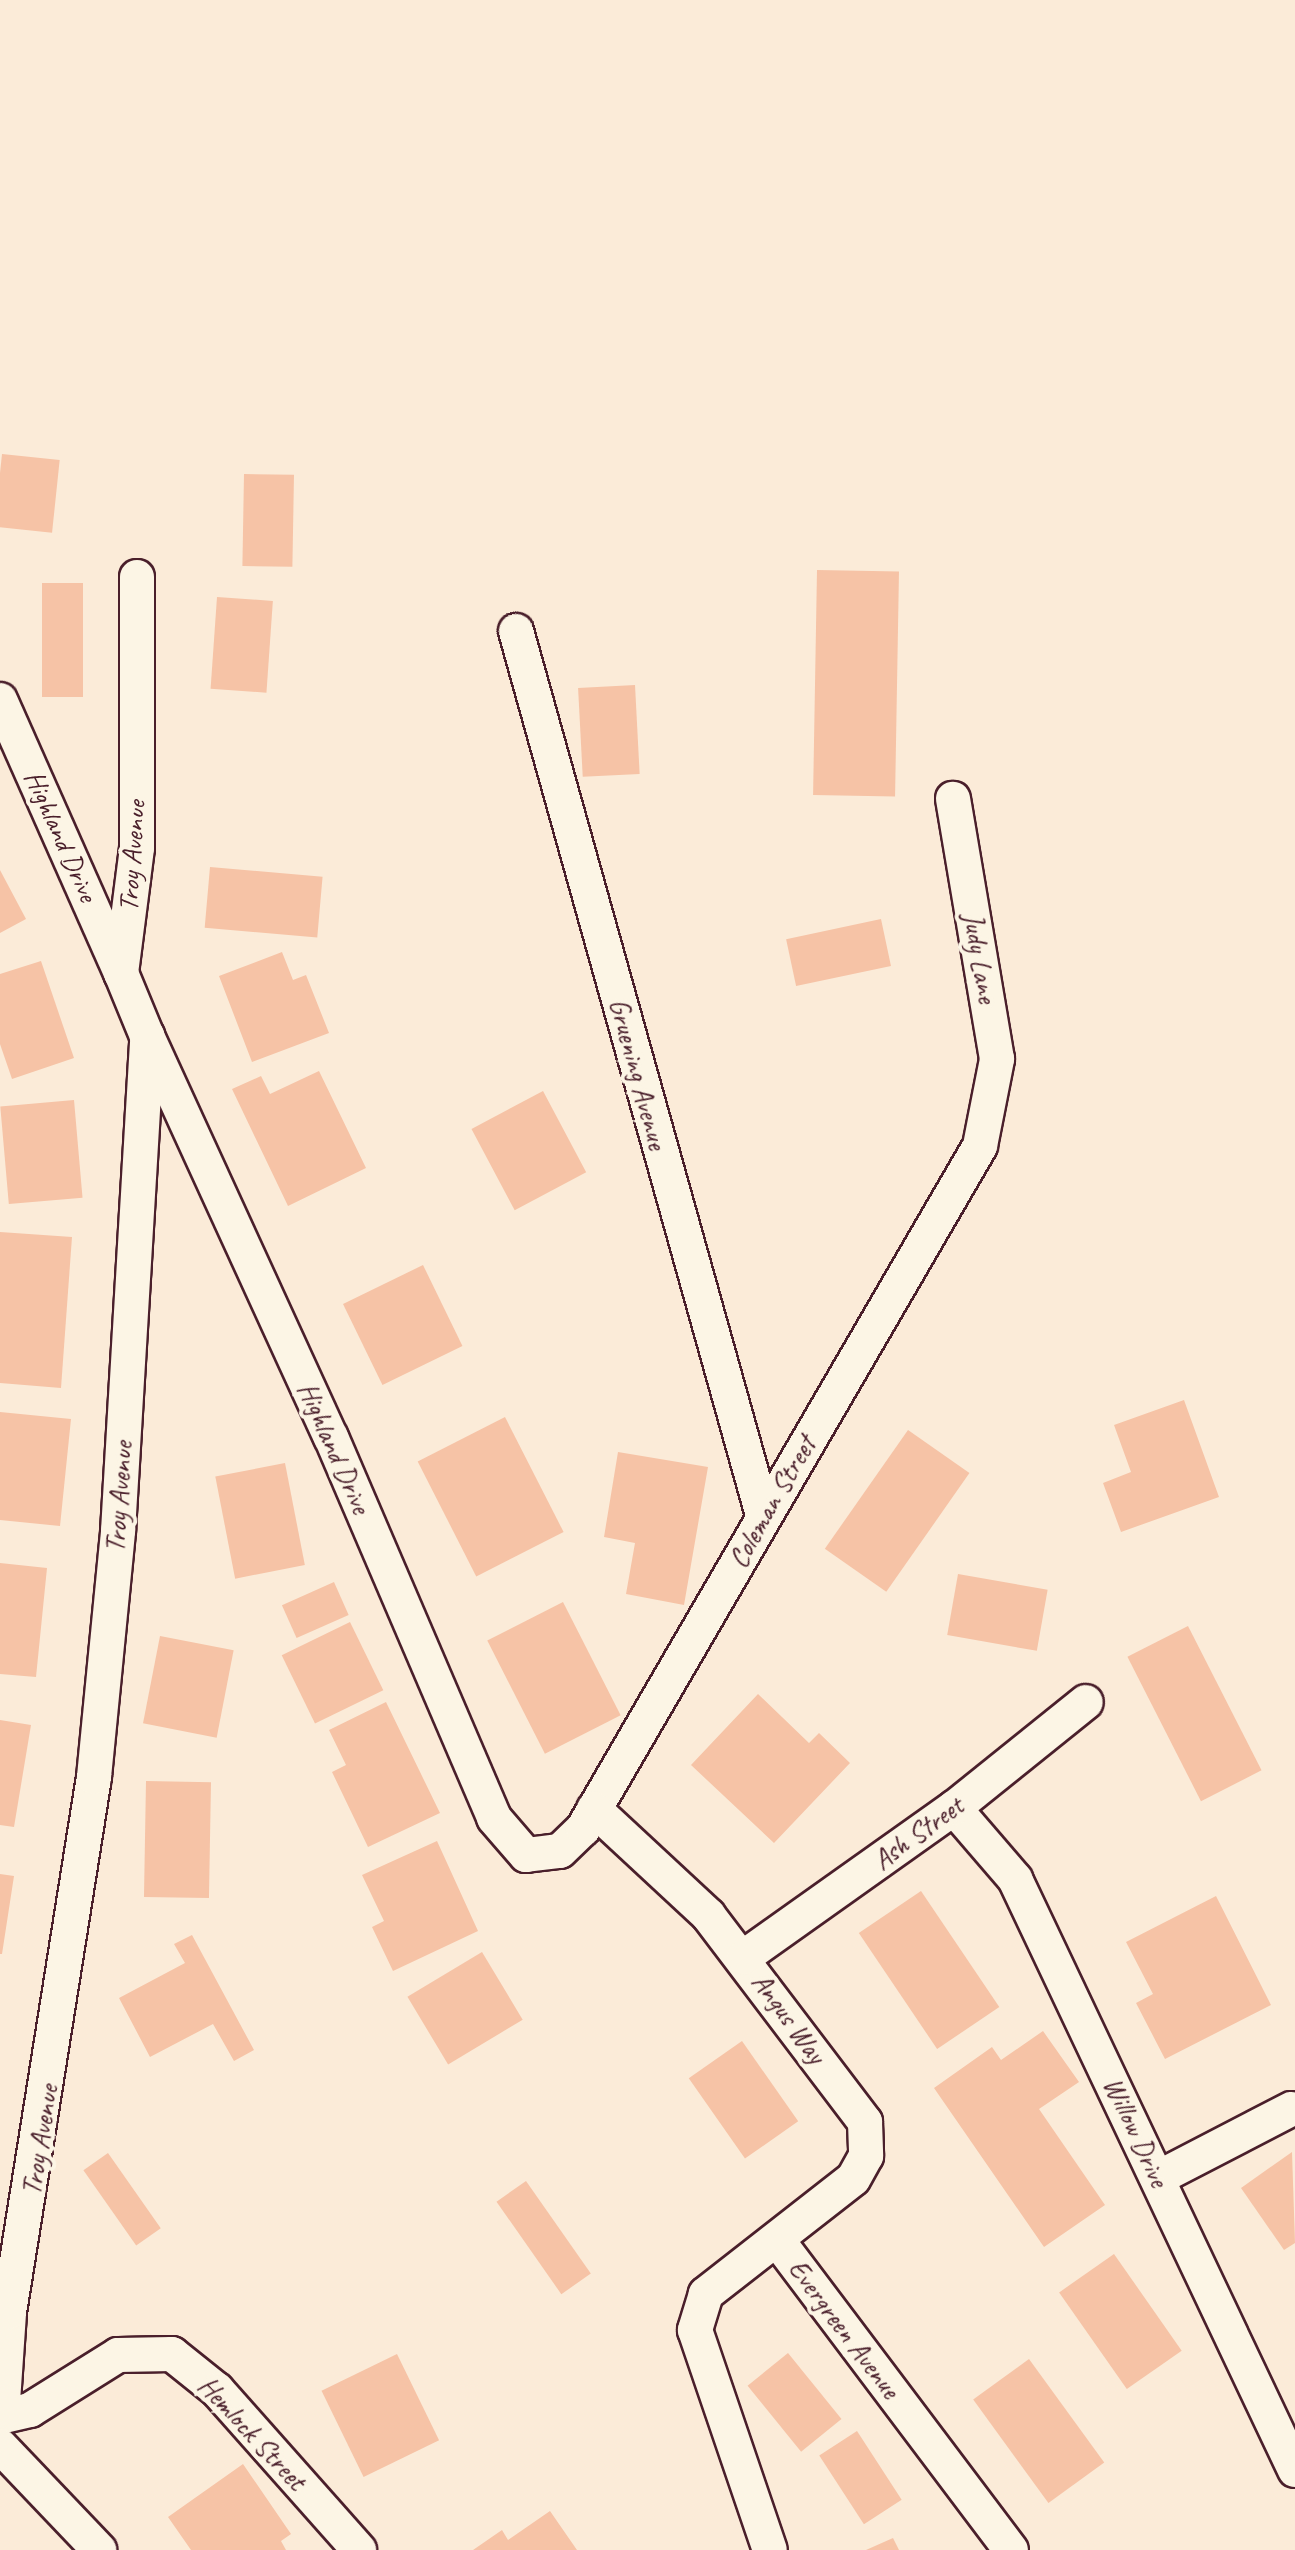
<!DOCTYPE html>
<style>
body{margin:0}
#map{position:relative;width:1295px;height:2550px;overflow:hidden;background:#fbebd8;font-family:Caveat,sans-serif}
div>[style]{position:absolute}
.building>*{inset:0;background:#f6c3a6;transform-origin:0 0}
.roads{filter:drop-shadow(2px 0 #4a1f2b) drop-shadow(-2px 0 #4a1f2b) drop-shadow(0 2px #4a1f2b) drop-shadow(0 -2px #4a1f2b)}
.street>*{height:34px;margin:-17px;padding:0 17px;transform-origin:17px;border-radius:17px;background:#fcf5e5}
span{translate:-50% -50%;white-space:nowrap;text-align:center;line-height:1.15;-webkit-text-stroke:8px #fcf5e5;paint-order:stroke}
.street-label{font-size:28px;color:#4a1f2b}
</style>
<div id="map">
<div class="building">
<i style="left:2px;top:454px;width:58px;height:73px;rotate:6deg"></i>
<i style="left:244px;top:474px;width:50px;height:92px;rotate:1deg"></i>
<i style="left:817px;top:570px;width:82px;height:225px;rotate:1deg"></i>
<i style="left:42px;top:583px;width:41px;height:114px"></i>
<i style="left:217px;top:597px;width:56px;height:92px;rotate:4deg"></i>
<i style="left:635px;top:685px;width:89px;height:57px;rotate:87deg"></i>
<i style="left:210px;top:867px;width:113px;height:61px;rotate:5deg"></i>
<i style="clip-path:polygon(0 870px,26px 919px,0 933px)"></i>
<i style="left:881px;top:919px;width:48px;height:97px;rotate:78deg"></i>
<i style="clip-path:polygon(282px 952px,293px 980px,306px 975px,329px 1033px,252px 1062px,219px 976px)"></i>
<i style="clip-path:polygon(41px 961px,74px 1058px,12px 1079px,0 1044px,0 974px)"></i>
<i style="clip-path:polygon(319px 1071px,366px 1168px,288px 1206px,232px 1089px,261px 1076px,270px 1094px)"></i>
<i style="left:543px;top:1091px;width:92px;height:81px;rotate:62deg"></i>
<i style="left:74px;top:1100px;width:98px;height:74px;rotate:85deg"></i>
<i style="clip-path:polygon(0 1232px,72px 1237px,61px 1388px,0 1383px)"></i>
<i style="left:423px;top:1265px;width:90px;height:89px;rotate:64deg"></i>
<i style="clip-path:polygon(1184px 1400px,1219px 1497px,1121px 1532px,1103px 1483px,1131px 1472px,1114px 1425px)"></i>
<i style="clip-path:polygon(0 1412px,71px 1419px,60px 1526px,0 1520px)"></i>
<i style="left:505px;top:1417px;width:129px;height:98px;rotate:63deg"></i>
<i style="left:908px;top:1430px;width:75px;height:145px;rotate:35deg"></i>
<i style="clip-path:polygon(618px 1452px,708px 1467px,684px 1605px,626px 1594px,635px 1543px,604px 1537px)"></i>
<i style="left:285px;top:1463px;width:104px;height:71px;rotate:79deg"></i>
<i style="clip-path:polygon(0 1563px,47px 1568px,36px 1677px,0 1674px)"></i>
<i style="left:958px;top:1574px;width:91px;height:62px;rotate:10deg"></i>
<i style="left:334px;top:1582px;width:36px;height:57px;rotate:66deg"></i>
<i style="left:563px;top:1602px;width:127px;height:85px;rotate:63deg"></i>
<i style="left:350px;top:1622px;width:76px;height:76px;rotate:64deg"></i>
<i style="left:1188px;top:1626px;width:162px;height:68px;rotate:63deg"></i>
<i style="left:160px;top:1636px;width:75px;height:89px;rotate:11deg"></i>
<i style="clip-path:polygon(758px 1694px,809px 1743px,819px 1733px,850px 1763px,774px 1843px,691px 1765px)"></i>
<i style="clip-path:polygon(386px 1702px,440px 1813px,368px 1847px,332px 1772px,346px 1765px,329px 1730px)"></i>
<i style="clip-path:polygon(0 1720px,31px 1725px,14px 1827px,0 1825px)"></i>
<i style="left:146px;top:1781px;width:65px;height:116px;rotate:1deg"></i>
<i style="clip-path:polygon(437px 1841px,478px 1931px,393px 1971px,372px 1927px,384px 1921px,362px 1875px)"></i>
<i style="clip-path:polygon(0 1874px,14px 1876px,2px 1954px,0 1954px)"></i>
<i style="left:921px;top:1891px;width:140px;height:75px;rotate:56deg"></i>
<i style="clip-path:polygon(1216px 1896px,1271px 2005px,1165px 2059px,1136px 2003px,1153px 1994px,1126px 1942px)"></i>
<i style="clip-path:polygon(192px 1935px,254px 2050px,234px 2061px,213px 2024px,150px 2057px,119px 1998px,185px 1963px,174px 1944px)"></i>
<i style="left:482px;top:1952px;width:79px;height:87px;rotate:59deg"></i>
<i style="clip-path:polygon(1043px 2031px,1079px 2082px,1039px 2109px,1105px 2205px,1044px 2247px,934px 2088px,992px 2047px,1001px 2060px)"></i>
<i style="left:742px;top:2041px;width:98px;height:65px;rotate:55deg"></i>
<i style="clip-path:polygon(1292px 2152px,1295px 2243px,1284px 2250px,1241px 2188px)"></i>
<i style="left:108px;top:2153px;width:92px;height:30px;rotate:55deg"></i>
<i style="left:526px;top:2181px;width:113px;height:36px;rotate:55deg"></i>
<i style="left:1114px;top:2254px;width:118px;height:67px;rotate:55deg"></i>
<i style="left:788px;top:2353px;width:85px;height:52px;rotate:51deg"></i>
<i style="left:397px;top:2354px;width:96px;height:84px;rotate:64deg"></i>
<i style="left:1029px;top:2359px;width:128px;height:69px;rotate:54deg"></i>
<i style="left:857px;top:2431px;width:82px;height:45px;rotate:57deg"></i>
<i style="clip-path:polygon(243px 2464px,291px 2534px,281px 2541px,286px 2550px,191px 2550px,168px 2517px)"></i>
<i style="clip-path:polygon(550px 2511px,577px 2550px,473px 2550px,502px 2530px,508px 2540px)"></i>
<i style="clip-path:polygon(893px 2538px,899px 2550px,866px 2550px)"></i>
</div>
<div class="roads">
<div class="street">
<i style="left:516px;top:631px;width:918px;rotate:74.39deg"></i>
<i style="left:0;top:700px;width:299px;rotate:66.1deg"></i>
<i style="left:147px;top:1036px;width:441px;rotate:65.4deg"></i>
<i style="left:331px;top:1437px;width:414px;rotate:66.8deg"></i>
<i style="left:494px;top:1818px;width:49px;rotate:49.1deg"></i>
<i style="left:526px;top:1855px;width:34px;rotate:-7deg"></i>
<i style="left:560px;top:1851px;width:32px;rotate:-44deg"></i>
<i style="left:583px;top:1829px;width:790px;rotate:-59.83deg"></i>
<i style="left:980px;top:1146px;width:89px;rotate:-78.9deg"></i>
<i style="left:997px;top:1059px;width:264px;rotate:-99.6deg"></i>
<i style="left:954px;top:1808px;width:94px;rotate:49.3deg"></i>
<i style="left:1015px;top:1879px;width:654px;rotate:64.65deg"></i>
<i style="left:594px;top:1809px;width:156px;rotate:42.9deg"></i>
<i style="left:708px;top:1915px;width:260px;rotate:52.8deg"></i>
<i style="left:865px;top:2122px;width:34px;rotate:88deg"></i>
<i style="left:866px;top:2156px;width:26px;rotate:119deg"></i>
<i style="left:853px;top:2179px;width:187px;rotate:142deg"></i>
<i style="left:706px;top:2294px;width:38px;rotate:107deg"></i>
<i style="left:695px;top:2330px;width:232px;rotate:71.2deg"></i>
<i style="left:744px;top:1957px;width:257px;rotate:-35.4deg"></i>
<i style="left:954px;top:1808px;width:169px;rotate:-38.8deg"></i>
<i style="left:1158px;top:2178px;width:150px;rotate:-27.4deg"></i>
<i style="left:778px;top:2241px;width:387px;rotate:53deg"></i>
<i style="left:2px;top:2416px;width:104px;rotate:-86.1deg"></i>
<i style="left:9px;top:2312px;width:542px;rotate:-80.97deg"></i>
<i style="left:94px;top:1777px;width:247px;rotate:-84.4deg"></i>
<i style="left:118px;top:1531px;width:496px;rotate:-86.6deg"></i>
<i style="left:147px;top:1036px;width:68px;rotate:-112.4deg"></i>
<i style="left:121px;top:973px;width:126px;rotate:-82.7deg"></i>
<i style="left:137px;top:848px;width:271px;rotate:-90deg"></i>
<i style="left:0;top:2417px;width:31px;rotate:-13deg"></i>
<i style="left:30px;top:2410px;width:104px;rotate:-32deg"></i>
<i style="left:118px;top:2355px;width:54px;rotate:-1.1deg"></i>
<i style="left:172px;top:2354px;width:58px;rotate:38.7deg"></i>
<i style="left:217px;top:2390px;width:214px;rotate:48.4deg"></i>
<i style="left:0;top:2446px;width:144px;rotate:46.4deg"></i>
</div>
</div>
<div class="street-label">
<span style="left:61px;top:836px;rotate:66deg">Highland Drive</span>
<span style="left:132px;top:856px;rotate:-86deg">Troy Avenue</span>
<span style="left:980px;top:958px;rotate:80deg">Judy Lane</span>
<span style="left:638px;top:1074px;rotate:75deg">Gruening Avenue</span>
<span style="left:334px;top:1448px;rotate:66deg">Highland Drive</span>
<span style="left:119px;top:1497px;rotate:-86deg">Troy Avenue</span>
<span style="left:772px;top:1502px;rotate:-60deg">Coleman Street</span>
<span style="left:918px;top:1833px;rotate:-36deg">Ash Street</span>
<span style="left:789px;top:2018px;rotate:54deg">Angus Way</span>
<span style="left:1136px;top:2132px;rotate:65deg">Willow Drive</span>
<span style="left:40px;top:2140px;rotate:-81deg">Troy Avenue</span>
<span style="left:844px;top:2329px;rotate:53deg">Evergreen Avenue</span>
<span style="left:252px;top:2433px;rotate:47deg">Hemlock Street</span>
</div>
</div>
